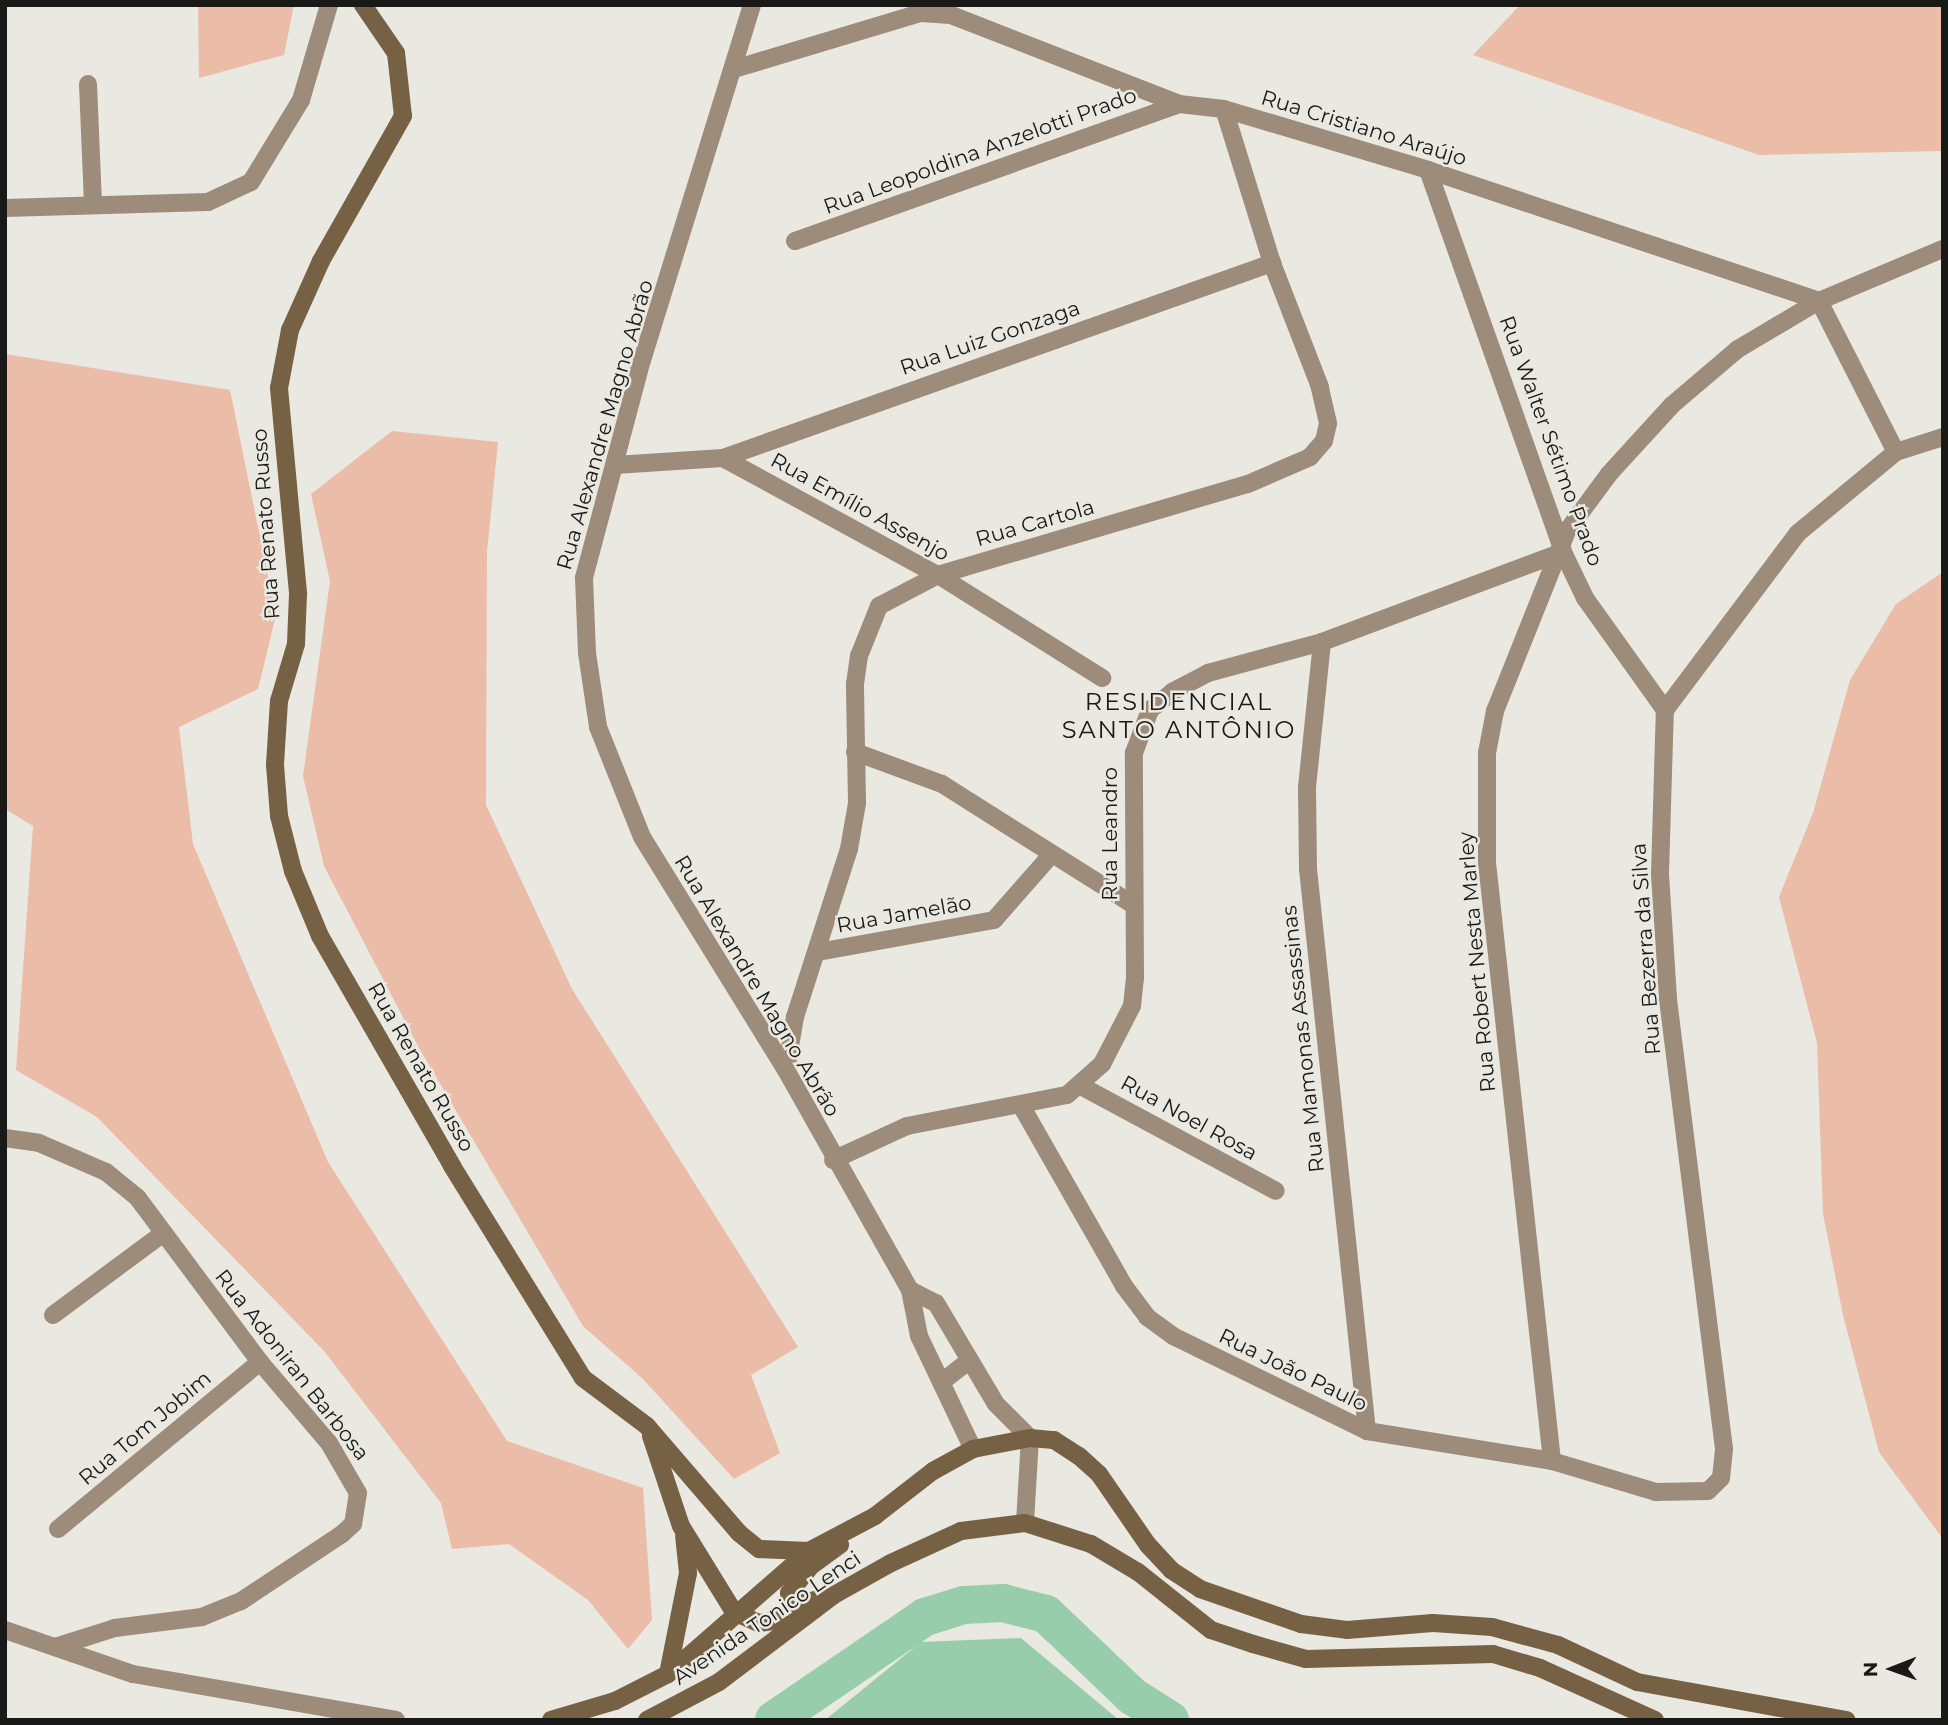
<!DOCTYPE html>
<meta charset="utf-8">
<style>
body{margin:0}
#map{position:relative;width:1948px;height:1725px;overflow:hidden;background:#e9e8e1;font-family:Montserrat,sans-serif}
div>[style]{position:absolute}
.green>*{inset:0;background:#ebbca8}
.water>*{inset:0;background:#98cdab}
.river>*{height:38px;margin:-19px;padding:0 19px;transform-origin:19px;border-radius:19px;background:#98cdab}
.street>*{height:18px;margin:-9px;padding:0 9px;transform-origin:9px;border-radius:9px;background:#9c8c79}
.secondary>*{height:18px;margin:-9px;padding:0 9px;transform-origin:9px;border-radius:9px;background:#776145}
span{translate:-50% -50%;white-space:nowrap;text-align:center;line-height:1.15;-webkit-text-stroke:5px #e9e8e1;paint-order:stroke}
.street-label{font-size:21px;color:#191917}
.quarter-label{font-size:24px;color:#191917;letter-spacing:2px}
.frame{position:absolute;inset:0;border:7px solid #191917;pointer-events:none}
.north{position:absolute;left:1857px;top:1634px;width:70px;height:70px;-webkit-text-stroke:5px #e9e8e1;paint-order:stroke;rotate:269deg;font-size:19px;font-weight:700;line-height:28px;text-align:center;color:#191917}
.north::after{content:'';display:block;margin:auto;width:24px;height:32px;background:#191917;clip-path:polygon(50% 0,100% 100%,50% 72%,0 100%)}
</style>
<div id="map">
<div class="green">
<i style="clip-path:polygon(198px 5px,294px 5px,284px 55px,199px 78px)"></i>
<i style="clip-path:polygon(1520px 5px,1943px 5px,1943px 151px,1759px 155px,1473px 55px)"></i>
<i style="clip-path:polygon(5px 354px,230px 390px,276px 615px,258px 689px,179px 727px,193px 844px,328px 1162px,507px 1441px,643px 1488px,652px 1620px,628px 1649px,588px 1600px,509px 1544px,452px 1549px,441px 1503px,324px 1351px,97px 1117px,16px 1070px,33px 826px,5px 809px)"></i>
<i style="clip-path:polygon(392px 431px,498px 442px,487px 552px,486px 805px,572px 989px,798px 1347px,751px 1375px,780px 1453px,734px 1479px,643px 1379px,583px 1326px,419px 1048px,324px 866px,303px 776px,330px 581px,311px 494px)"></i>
<i style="clip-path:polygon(1943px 572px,1943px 1539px,1879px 1452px,1843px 1315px,1823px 1214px,1817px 1043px,1779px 897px,1813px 813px,1850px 680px,1896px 604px)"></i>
</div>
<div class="water">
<i style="clip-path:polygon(1021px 1638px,1119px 1720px,825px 1720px,921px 1642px)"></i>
</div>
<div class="river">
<i style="left:774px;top:1720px;width:183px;rotate:-34.3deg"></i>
<i style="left:925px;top:1617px;width:41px;rotate:-17.1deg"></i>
<i style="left:964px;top:1605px;width:39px;rotate:-3deg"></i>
<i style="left:1003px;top:1603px;width:44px;rotate:14.3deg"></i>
<i style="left:1046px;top:1614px;width:119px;rotate:43.6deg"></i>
<i style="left:1132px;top:1696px;width:45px;rotate:32.3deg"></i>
</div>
<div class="street">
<i style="left:752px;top:5px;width:383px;rotate:107.2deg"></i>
<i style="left:639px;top:371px;width:214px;rotate:104.9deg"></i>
<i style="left:584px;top:578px;width:75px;rotate:87.7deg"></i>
<i style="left:587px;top:653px;width:75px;rotate:81.5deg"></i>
<i style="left:598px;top:727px;width:118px;rotate:68.2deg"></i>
<i style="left:642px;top:837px;width:274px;rotate:58.3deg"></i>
<i style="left:786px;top:1070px;width:253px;rotate:60.6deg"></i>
<i style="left:910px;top:1290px;width:47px;rotate:78.9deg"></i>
<i style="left:919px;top:1336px;width:125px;rotate:64.5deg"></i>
<i style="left:734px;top:69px;width:195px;rotate:-16.7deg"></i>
<i style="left:921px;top:13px;width:30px;rotate:4deg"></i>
<i style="left:951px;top:15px;width:245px;rotate:21.3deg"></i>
<i style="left:1179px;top:104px;width:45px;rotate:6.3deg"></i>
<i style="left:1224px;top:109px;width:213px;rotate:16.6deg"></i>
<i style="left:1428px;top:170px;width:412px;rotate:18.5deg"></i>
<i style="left:1819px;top:301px;width:169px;rotate:63deg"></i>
<i style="left:88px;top:84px;width:117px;rotate:87.6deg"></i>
<i style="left:1428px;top:170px;width:405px;rotate:70.5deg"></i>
<i style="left:1563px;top:552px;width:51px;rotate:64.4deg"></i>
<i style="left:1585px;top:598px;width:138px;rotate:54.5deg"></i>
<i style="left:5px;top:208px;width:203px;rotate:-1.7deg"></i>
<i style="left:208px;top:202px;width:47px;rotate:-24.9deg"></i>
<i style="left:251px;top:182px;width:96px;rotate:-58.6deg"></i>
<i style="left:301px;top:100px;width:99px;rotate:-73.6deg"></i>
<i style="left:795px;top:241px;width:408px;rotate:-19.6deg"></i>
<i style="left:723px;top:458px;width:583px;rotate:-19.55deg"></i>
<i style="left:615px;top:465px;width:108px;rotate:-3.7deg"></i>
<i style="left:723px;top:458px;width:245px;rotate:28.6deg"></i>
<i style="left:938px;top:575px;width:194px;rotate:32.1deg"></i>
<i style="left:1322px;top:642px;width:147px;rotate:95.9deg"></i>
<i style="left:1307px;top:788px;width:81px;rotate:89.3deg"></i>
<i style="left:1308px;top:869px;width:565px;rotate:84.01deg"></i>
<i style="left:855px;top:752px;width:93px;rotate:20.2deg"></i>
<i style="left:942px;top:784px;width:225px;rotate:32.3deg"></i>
<i style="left:818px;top:952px;width:179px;rotate:-10.3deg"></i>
<i style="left:994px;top:920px;width:88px;rotate:-48.7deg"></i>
<i style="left:786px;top:1070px;width:54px;rotate:-80.4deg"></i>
<i style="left:795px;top:1017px;width:176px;rotate:-72.2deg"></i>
<i style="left:849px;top:849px;width:47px;rotate:-80.1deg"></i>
<i style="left:857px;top:803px;width:119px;rotate:-91deg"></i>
<i style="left:855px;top:684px;width:28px;rotate:-82deg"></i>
<i style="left:859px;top:656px;width:54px;rotate:-68.2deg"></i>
<i style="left:879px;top:606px;width:67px;rotate:-27.7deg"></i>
<i style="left:938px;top:575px;width:323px;rotate:-16.4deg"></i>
<i style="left:1248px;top:484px;width:68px;rotate:-23.5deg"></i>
<i style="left:1310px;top:457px;width:21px;rotate:-49deg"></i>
<i style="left:1324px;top:441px;width:18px;rotate:-77deg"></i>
<i style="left:1328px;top:423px;width:37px;rotate:-103deg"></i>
<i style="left:1320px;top:387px;width:133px;rotate:-111.2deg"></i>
<i style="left:1272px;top:263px;width:161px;rotate:-107.3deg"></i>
<i style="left:1081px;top:1086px;width:221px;rotate:28.3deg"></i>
<i style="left:1022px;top:1107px;width:206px;rotate:60.3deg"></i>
<i style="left:1124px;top:1286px;width:39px;rotate:53deg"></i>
<i style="left:1147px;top:1317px;width:32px;rotate:36deg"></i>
<i style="left:1173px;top:1336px;width:216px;rotate:26.1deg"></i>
<i style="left:1367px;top:1431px;width:187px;rotate:9.2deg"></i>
<i style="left:1552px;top:1461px;width:109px;rotate:16.6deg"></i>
<i style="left:1656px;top:1492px;width:52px;rotate:-1.1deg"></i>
<i style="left:1708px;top:1491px;width:18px;rotate:-45deg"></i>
<i style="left:1721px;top:1478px;width:29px;rotate:-84deg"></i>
<i style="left:1724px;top:1449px;width:454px;rotate:-97.1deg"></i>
<i style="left:1668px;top:998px;width:124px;rotate:-93.7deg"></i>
<i style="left:1660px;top:874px;width:164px;rotate:-88.3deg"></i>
<i style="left:1665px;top:710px;width:221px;rotate:-53.1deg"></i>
<i style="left:1798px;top:533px;width:127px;rotate:-39.6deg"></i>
<i style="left:1896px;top:452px;width:49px;rotate:-17.7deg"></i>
<i style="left:5px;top:1138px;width:34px;rotate:8deg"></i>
<i style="left:39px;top:1143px;width:73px;rotate:23.4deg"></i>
<i style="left:106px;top:1172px;width:40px;rotate:39deg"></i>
<i style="left:137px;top:1197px;width:206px;rotate:53.3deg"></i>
<i style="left:260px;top:1362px;width:106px;rotate:49.6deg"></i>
<i style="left:329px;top:1443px;width:58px;rotate:59.9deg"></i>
<i style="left:358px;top:1493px;width:31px;rotate:99deg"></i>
<i style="left:353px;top:1524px;width:15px;rotate:138deg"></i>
<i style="left:342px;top:1534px;width:121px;rotate:146.4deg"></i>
<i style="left:241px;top:1601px;width:42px;rotate:157.7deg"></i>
<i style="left:202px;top:1617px;width:88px;rotate:172.8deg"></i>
<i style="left:115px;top:1628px;width:60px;rotate:162.5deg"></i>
<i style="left:833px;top:1160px;width:81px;rotate:-24.7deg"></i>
<i style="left:907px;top:1126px;width:163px;rotate:-11deg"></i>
<i style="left:1067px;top:1095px;width:47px;rotate:-41.5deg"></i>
<i style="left:1102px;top:1064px;width:65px;rotate:-62.7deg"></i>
<i style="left:1132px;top:1006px;width:28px;rotate:-84deg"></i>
<i style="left:1135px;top:978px;width:225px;rotate:-90.3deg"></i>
<i style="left:1134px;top:753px;width:46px;rotate:-69.6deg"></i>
<i style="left:1150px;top:710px;width:28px;rotate:-39deg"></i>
<i style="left:1172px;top:692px;width:41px;rotate:-27.8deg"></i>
<i style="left:1208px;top:673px;width:118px;rotate:-15.2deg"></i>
<i style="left:1322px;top:642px;width:257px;rotate:-20.5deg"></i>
<i style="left:910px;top:1290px;width:29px;rotate:27deg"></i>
<i style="left:936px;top:1303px;width:117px;rotate:59.3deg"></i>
<i style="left:996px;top:1404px;width:48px;rotate:45deg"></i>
<i style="left:1030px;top:1438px;width:85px;rotate:93.4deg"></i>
<i style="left:53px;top:1315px;width:136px;rotate:-36.6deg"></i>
<i style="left:943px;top:1381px;width:34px;rotate:-38deg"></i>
<i style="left:1552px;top:1461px;width:602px;rotate:-96.2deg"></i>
<i style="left:1487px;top:863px;width:110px;rotate:-90deg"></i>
<i style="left:1487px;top:753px;width:43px;rotate:-79.2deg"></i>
<i style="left:1495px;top:711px;width:194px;rotate:-68.2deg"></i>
<i style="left:1567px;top:531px;width:71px;rotate:-53.6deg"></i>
<i style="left:1609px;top:474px;width:93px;rotate:-47.6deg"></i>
<i style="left:1672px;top:405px;width:87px;rotate:-40.3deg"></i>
<i style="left:1738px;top:349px;width:94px;rotate:-30.7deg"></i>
<i style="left:1819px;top:301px;width:134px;rotate:-22.8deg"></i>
<i style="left:58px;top:1529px;width:262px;rotate:-39.6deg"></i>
<i style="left:5px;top:1630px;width:135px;rotate:19deg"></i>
<i style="left:133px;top:1674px;width:267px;rotate:9.9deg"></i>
</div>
<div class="secondary">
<i style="left:363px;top:5px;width:58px;rotate:55.5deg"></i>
<i style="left:396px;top:53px;width:63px;rotate:83.7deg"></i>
<i style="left:403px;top:116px;width:167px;rotate:119.5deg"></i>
<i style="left:321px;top:261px;width:76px;rotate:114.2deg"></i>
<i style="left:290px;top:330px;width:59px;rotate:100.7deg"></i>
<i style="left:279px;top:388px;width:207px;rotate:84.7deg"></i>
<i style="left:298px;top:594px;width:50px;rotate:92.3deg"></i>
<i style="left:296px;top:644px;width:59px;rotate:106.6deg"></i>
<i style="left:279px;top:701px;width:64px;rotate:93.6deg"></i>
<i style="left:275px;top:765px;width:51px;rotate:85.5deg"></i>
<i style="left:279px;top:816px;width:57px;rotate:75.7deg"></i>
<i style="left:293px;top:871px;width:70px;rotate:67.4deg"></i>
<i style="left:320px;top:936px;width:265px;rotate:60.1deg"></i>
<i style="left:452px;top:1166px;width:249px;rotate:58.3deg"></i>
<i style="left:583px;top:1378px;width:80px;rotate:36.9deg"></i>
<i style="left:647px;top:1426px;width:141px;rotate:49.3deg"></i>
<i style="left:739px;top:1533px;width:26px;rotate:39deg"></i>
<i style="left:759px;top:1549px;width:50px;rotate:2.3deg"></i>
<i style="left:651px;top:1436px;width:95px;rotate:71.6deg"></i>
<i style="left:681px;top:1526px;width:101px;rotate:58.4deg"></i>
<i style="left:734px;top:1612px;width:27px;rotate:24deg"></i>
<i style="left:759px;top:1623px;width:42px;rotate:-8.1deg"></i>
<i style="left:827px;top:1597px;width:32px;rotate:166deg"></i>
<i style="left:796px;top:1605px;width:14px;rotate:-120deg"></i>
<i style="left:789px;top:1593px;width:35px;rotate:-51deg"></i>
<i style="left:811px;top:1566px;width:36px;rotate:-36deg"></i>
<i style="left:668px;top:1674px;width:103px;rotate:-78.8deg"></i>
<i style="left:688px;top:1573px;width:37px;rotate:-96deg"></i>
<i style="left:551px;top:1720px;width:67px;rotate:-16.5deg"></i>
<i style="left:615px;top:1701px;width:59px;rotate:-27deg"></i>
<i style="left:668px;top:1674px;width:187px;rotate:-41.1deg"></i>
<i style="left:809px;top:1551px;width:75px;rotate:-27.9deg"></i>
<i style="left:875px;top:1516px;width:73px;rotate:-37.8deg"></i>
<i style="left:933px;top:1471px;width:46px;rotate:-28.8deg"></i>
<i style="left:973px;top:1449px;width:58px;rotate:-10.9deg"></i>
<i style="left:1030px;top:1438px;width:24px;rotate:5deg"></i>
<i style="left:1054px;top:1440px;width:30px;rotate:33deg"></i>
<i style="left:1079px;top:1456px;width:27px;rotate:42deg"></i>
<i style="left:1099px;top:1474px;width:86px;rotate:55.4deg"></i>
<i style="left:1148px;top:1545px;width:34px;rotate:47deg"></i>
<i style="left:1171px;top:1570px;width:35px;rotate:33deg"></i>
<i style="left:1200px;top:1589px;width:107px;rotate:19.1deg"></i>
<i style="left:1301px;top:1624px;width:46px;rotate:7.4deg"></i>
<i style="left:1347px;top:1630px;width:86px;rotate:-4.7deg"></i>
<i style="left:1433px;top:1623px;width:59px;rotate:3.9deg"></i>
<i style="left:1492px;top:1627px;width:68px;rotate:15.3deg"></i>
<i style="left:1558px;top:1645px;width:87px;rotate:25.1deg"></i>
<i style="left:1637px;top:1682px;width:213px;rotate:10.3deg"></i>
<i style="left:647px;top:1720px;width:81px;rotate:-27.8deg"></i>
<i style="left:719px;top:1682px;width:144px;rotate:-37.1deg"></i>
<i style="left:834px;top:1595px;width:65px;rotate:-29.3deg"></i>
<i style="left:891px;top:1563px;width:77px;rotate:-24.6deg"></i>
<i style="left:961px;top:1531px;width:64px;rotate:-7.1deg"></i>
<i style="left:1025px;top:1523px;width:69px;rotate:17.7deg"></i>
<i style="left:1091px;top:1544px;width:55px;rotate:30.8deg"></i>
<i style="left:1138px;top:1572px;width:93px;rotate:38.5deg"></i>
<i style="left:1211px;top:1630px;width:44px;rotate:18.4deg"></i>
<i style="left:1253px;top:1644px;width:55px;rotate:15.8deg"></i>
<i style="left:1306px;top:1659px;width:187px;rotate:-1.5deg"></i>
<i style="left:1493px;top:1654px;width:49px;rotate:16.6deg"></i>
<i style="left:1540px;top:1668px;width:126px;rotate:24.3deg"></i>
</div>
<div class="street-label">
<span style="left:1364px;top:128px;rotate:17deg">Rua Cristiano Araújo</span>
<span style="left:980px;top:151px;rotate:-20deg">Rua Leopoldina Anzelotti Prado</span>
<span style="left:990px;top:338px;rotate:-19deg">Rua Luiz Gonzaga</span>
<span style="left:605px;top:425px;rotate:-74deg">Rua Alexandre Magno Abrão</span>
<span style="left:1551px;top:441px;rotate:70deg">Rua Walter Sétimo Prado</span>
<span style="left:860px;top:507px;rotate:29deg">Rua Emílio Assenjo</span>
<span style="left:1035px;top:523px;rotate:-16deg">Rua Cartola</span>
<span style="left:266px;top:524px;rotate:-94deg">Rua Renato Russo</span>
<span style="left:1110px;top:834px;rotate:-90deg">Rua Leandro</span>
<span style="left:904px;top:914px;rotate:-10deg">Rua Jamelão</span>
<span style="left:1646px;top:949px;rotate:-94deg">Rua Bezerra da Silva</span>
<span style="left:1477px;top:962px;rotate:-95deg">Rua Robert Nesta Marley</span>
<span style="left:757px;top:986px;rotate:59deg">Rua Alexandre Magno Abrão</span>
<span style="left:1303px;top:1039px;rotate:-96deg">Rua Mamonas Assassinas</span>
<span style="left:421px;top:1067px;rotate:60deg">Rua Renato Russo</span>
<span style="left:1189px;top:1118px;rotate:29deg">Rua Noel Rosa</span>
<span style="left:292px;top:1365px;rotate:52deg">Rua Adoniran Barbosa</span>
<span style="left:1293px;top:1370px;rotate:26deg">Rua João Paulo</span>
<span style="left:145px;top:1428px;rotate:-40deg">Rua Tom Jobim</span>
<span style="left:767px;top:1618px;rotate:-34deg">Avenida Tonico Lenci</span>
</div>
<div class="quarter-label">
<span style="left:1179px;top:716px">RESIDENCIAL<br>SANTO ANTÔNIO</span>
</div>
<div class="frame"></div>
<div class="north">N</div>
</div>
